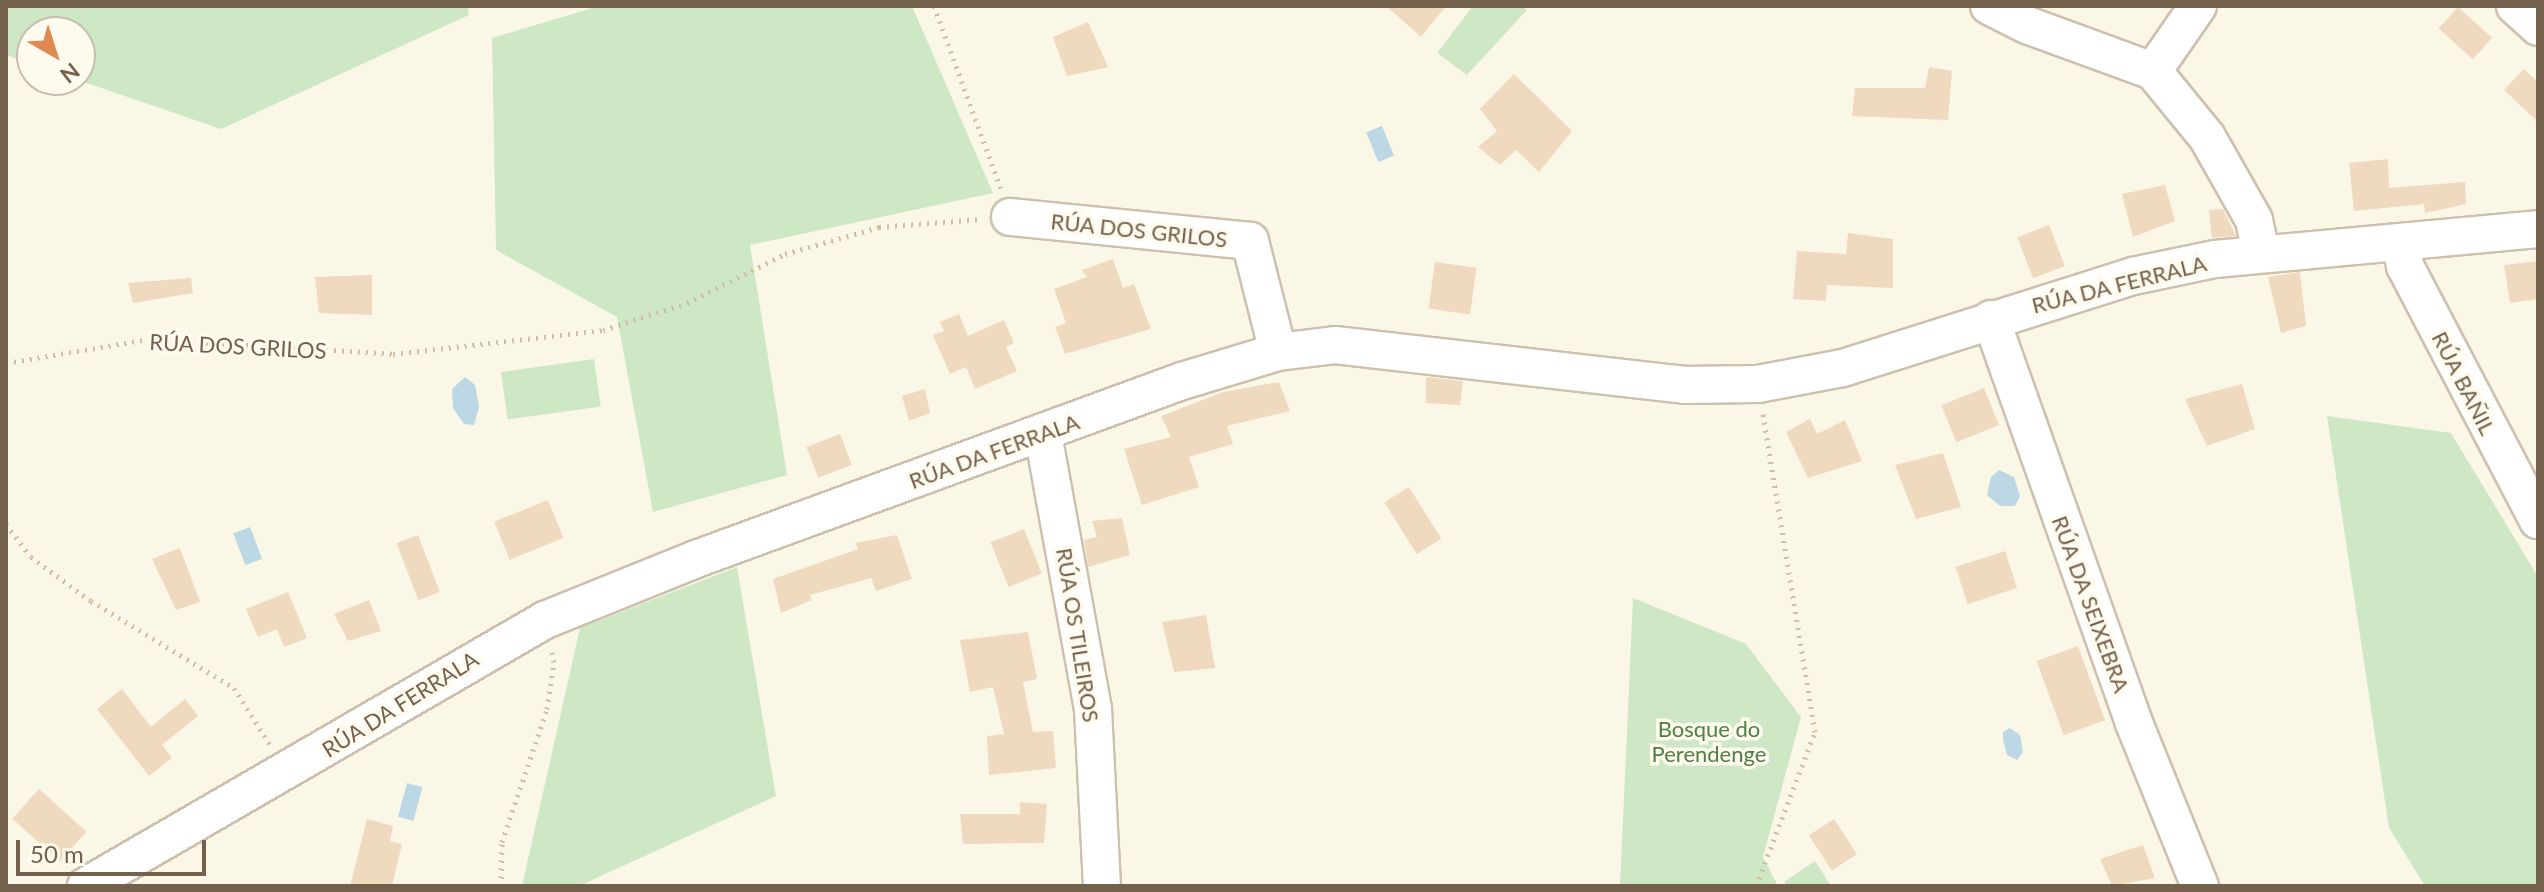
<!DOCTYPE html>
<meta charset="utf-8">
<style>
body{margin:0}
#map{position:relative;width:2544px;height:892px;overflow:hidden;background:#fbf7e7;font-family:Lato,sans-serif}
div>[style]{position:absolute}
.green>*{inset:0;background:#cee8c5;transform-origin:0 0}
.water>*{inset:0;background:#bcd8e4;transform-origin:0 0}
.building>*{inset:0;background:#efdabf;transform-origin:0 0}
.path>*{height:5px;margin-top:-2.5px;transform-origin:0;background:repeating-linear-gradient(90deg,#d4bea2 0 2px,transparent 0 8px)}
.roads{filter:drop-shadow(2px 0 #cdc0ad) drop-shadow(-2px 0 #cdc0ad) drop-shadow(0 2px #cdc0ad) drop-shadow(0 -2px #cdc0ad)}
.minor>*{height:36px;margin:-18px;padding:0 18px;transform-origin:18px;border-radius:18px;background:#fff}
span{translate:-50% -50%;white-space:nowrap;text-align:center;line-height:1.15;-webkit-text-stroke:7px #fefaed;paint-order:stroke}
.street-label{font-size:22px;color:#74614c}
.park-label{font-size:22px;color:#4f7e47}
.frame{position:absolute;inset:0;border:8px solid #74614c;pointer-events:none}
.north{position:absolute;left:16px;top:16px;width:80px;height:80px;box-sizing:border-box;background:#fefaed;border:2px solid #c7bdad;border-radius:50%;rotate:141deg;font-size:22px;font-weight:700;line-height:32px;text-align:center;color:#74614c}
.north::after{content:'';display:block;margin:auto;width:28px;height:36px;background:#df8852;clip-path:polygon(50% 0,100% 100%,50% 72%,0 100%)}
.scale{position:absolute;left:16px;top:840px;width:190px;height:36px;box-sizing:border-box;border:4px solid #74614c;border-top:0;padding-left:10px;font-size:24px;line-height:28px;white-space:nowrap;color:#74614c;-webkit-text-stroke:6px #fefaed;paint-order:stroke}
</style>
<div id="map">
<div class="green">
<i style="clip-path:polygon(6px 6px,468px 6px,469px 15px,221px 129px,78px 80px,80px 32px,32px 32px,32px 64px,6px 55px)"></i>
<i style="clip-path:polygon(599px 6px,912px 6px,993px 193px,750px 245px,787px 475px,653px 512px,617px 317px,496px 250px,492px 38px)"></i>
<i style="clip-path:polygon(1473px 6px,1521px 6px,1527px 10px,1467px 75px,1437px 53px)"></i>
<i style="left:594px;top:359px;width:48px;height:94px;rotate:82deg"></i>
<i style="clip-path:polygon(2327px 416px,2451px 433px,2538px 577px,2538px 886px,2425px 886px,2389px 828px)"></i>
<i style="clip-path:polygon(737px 567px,776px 796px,579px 886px,522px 886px,580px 628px)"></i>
<i style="clip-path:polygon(1633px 598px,1746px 644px,1801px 717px,1763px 857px,1778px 886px,1620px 886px)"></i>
<i style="clip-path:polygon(1815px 861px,1831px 886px,1787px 886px,1784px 882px)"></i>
</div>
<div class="water">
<i style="left:1382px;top:126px;width:32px;height:17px;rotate:68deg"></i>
<i style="clip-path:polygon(465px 377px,475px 385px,479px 407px,474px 425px,464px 424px,453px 408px,452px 389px)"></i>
<i style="clip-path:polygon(1999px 470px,2014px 477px,2020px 496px,2015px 506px,2000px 506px,1987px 495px,1991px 477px)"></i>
<i style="left:250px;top:527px;width:34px;height:18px;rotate:69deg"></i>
<i style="clip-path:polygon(2010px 728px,2020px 735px,2023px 752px,2017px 760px,2007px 755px,2003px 740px,2003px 732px)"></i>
<i style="left:407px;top:783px;width:16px;height:35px;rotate:15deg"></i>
</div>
<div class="building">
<i style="clip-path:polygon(1386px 6px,1446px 6px,1421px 37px)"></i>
<i style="left:2458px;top:7px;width:46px;height:29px;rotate:42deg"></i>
<i style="clip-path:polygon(1088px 22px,1108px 67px,1067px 76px,1053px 37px)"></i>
<i style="clip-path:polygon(1929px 67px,1952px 71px,1948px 120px,1852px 116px,1855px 88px,1925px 88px)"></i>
<i style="clip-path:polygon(2524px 69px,2538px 82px,2538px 122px,2504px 90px)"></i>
<i style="clip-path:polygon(1514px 74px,1572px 131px,1539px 172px,1516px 150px,1500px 165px,1478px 147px,1497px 131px,1480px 109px)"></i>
<i style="clip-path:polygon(2388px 159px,2389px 188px,2465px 182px,2466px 204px,2425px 213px,2424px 204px,2354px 211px,2349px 163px)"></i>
<i style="clip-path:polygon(2165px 185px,2175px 221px,2133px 237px,2122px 194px)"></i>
<i style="clip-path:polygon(2223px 209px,2236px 236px,2212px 238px,2209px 210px)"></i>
<i style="left:2049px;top:225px;width:44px;height:34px;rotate:69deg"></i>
<i style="clip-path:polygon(1848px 233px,1893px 239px,1893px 288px,1827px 285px,1826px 301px,1793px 299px,1797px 251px,1846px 254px)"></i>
<i style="clip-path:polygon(1113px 259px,1123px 288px,1134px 284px,1151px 329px,1065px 354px,1055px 327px,1066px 323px,1054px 289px,1087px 277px,1082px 270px)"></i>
<i style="clip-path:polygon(2538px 261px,2538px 299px,2510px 303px,2504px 265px)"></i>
<i style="left:1435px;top:262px;width:42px;height:47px;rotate:8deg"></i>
<i style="clip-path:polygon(2300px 272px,2306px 326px,2281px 333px,2268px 277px)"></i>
<i style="clip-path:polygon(372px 275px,372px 315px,319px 313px,315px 277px)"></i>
<i style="clip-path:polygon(191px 278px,193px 293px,133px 303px,128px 283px)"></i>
<i style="clip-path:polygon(959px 314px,968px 336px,1004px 320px,1014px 343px,1006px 347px,1017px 371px,975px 389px,966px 367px,950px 374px,933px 335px,944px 331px,940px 322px)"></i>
<i style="clip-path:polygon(1426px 377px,1463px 381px,1460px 405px,1426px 403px)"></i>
<i style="clip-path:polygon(1279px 382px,1290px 411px,1227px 426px,1233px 444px,1189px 457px,1199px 487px,1142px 505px,1124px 449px,1171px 437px,1161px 416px,1223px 392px)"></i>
<i style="clip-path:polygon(2242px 384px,2255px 429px,2207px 446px,2185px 399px)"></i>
<i style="left:1984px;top:388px;width:40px;height:46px;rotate:68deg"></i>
<i style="clip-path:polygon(925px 389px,930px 413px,909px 421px,902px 396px)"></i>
<i style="clip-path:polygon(1810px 419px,1817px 434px,1845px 420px,1862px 461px,1808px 478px,1786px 432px)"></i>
<i style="left:840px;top:434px;width:33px;height:36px;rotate:69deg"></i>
<i style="clip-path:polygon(1943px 453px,1961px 507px,1916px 519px,1895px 465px)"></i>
<i style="left:1409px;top:487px;width:61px;height:29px;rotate:58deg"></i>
<i style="left:548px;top:500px;width:41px;height:58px;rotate:68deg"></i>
<i style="clip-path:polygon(1122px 518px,1130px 555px,1088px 567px,1084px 540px,1097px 537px,1092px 521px)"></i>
<i style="left:1024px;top:529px;width:48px;height:36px;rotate:68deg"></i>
<i style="left:418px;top:535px;width:61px;height:23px;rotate:69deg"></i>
<i style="clip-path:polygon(897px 535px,912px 579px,876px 591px,871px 578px,810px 595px,812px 600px,781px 613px,773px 579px,858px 549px,855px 543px)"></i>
<i style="clip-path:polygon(180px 548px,200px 602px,176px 610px,152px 559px)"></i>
<i style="left:2005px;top:551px;width:39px;height:52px;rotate:72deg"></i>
<i style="clip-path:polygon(288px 592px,307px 638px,284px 647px,277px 629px,258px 637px,246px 609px)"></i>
<i style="clip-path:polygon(369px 600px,381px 631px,348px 641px,334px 614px)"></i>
<i style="clip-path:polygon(1206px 615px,1215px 668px,1174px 672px,1162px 622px)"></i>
<i style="clip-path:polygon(1028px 632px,1037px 679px,1023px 682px,1033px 732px,1053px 731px,1056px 768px,989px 775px,987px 736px,1004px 734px,993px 687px,970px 692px,960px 640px)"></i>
<i style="left:2078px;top:646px;width:79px;height:44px;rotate:70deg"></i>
<i style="clip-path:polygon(122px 689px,151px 727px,185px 699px,198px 716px,162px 745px,172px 758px,149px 776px,97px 709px)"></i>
<i style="left:39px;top:789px;width:64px;height:40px;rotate:42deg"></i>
<i style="clip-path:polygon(1020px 802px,1047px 804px,1044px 843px,963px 844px,960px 814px,1020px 814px)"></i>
<i style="clip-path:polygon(367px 819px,393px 826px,390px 841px,402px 844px,392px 886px,350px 886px)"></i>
<i style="left:1834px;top:819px;width:42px;height:30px;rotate:57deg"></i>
<i style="clip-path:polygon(2143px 845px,2155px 878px,2112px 886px,2100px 859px)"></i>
</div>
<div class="path">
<i style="left:934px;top:6px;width:195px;rotate:69.9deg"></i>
<i style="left:6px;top:363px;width:146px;rotate:-9.5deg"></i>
<i style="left:150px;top:339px;width:243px;rotate:3.5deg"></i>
<i style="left:393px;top:354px;width:211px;rotate:-6.5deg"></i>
<i style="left:603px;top:330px;width:88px;rotate:-17.8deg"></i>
<i style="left:687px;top:303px;width:110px;rotate:-26.6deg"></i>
<i style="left:785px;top:254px;width:98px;rotate:-16deg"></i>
<i style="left:879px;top:227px;width:102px;rotate:-4.5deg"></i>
<i style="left:6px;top:524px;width:41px;rotate:52.9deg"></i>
<i style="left:31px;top:557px;width:74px;rotate:36.3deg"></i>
<i style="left:91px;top:601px;width:167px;rotate:31.3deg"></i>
<i style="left:234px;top:688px;width:67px;rotate:57.7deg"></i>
<i style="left:501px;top:886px;width:44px;rotate:-88.7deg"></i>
<i style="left:502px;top:842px;width:140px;rotate:-71.3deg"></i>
<i style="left:547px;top:709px;width:48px;rotate:-81.5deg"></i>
<i style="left:554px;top:662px;width:15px;rotate:-101deg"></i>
<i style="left:1756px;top:886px;width:165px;rotate:-69deg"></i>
<i style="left:1815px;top:732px;width:323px;rotate:-99.3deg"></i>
</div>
<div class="roads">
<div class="minor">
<i style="left:1989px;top:6px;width:42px;rotate:26.6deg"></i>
<i style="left:2027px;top:25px;width:134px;rotate:20.1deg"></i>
<i style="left:2153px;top:71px;width:85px;rotate:50.7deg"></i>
<i style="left:2207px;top:137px;width:95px;rotate:60.5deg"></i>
<i style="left:2254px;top:220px;width:34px;rotate:78deg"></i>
<i style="left:2515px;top:6px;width:31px;rotate:42deg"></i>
<i style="left:2153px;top:71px;width:79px;rotate:-55.3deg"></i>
<i style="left:1010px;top:217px;width:241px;rotate:5.7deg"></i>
<i style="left:1250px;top:241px;width:114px;rotate:75.8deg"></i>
<i style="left:2400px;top:242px;width:25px;rotate:78deg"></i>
<i style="left:2405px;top:266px;width:287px;rotate:62.4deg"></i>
<i style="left:1991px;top:319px;width:429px;rotate:70.5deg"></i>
<i style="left:2134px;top:723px;width:176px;rotate:68deg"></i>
<i style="left:1043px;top:434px;width:280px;rotate:79.7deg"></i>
<i style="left:1093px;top:709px;width:177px;rotate:87.1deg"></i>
<i style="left:86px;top:886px;width:531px;rotate:-30.09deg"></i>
<i style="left:545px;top:620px;width:163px;rotate:-22deg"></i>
<i style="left:696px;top:559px;width:518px;rotate:-20.12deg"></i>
<i style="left:1182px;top:381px;width:100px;rotate:-16.8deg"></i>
<i style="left:1278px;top:352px;width:57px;rotate:-7deg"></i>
<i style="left:1335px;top:345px;width:351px;rotate:6.5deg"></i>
<i style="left:1684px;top:385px;width:74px;rotate:-0.8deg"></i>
<i style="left:1758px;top:384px;width:86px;rotate:-10.7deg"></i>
<i style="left:1843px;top:368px;width:304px;rotate:-17.6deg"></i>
<i style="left:2133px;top:276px;width:84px;rotate:-11.7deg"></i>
<i style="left:2215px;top:259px;width:324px;rotate:-5.3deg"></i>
</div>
</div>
<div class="street-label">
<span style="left:1139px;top:230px;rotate:6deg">RÚA DOS GRILOS</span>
<span style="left:2119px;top:284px;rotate:-14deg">RÚA DA FERRALA</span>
<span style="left:238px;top:346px;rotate:3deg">RÚA DOS GRILOS</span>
<span style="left:2464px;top:383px;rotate:63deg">RÚA BAÑIL</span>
<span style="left:994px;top:451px;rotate:-20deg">RÚA DA FERRALA</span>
<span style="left:2091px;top:604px;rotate:70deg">RÚA DA SEIXEBRA</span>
<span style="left:1078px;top:635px;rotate:81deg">RÚA OS TILEIROS</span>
<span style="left:400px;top:704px;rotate:-32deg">RÚA DA FERRALA</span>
</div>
<div class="park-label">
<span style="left:1709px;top:741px">Bosque do<br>Perendenge</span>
</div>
<div class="frame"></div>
<div class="north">N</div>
<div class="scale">50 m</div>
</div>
